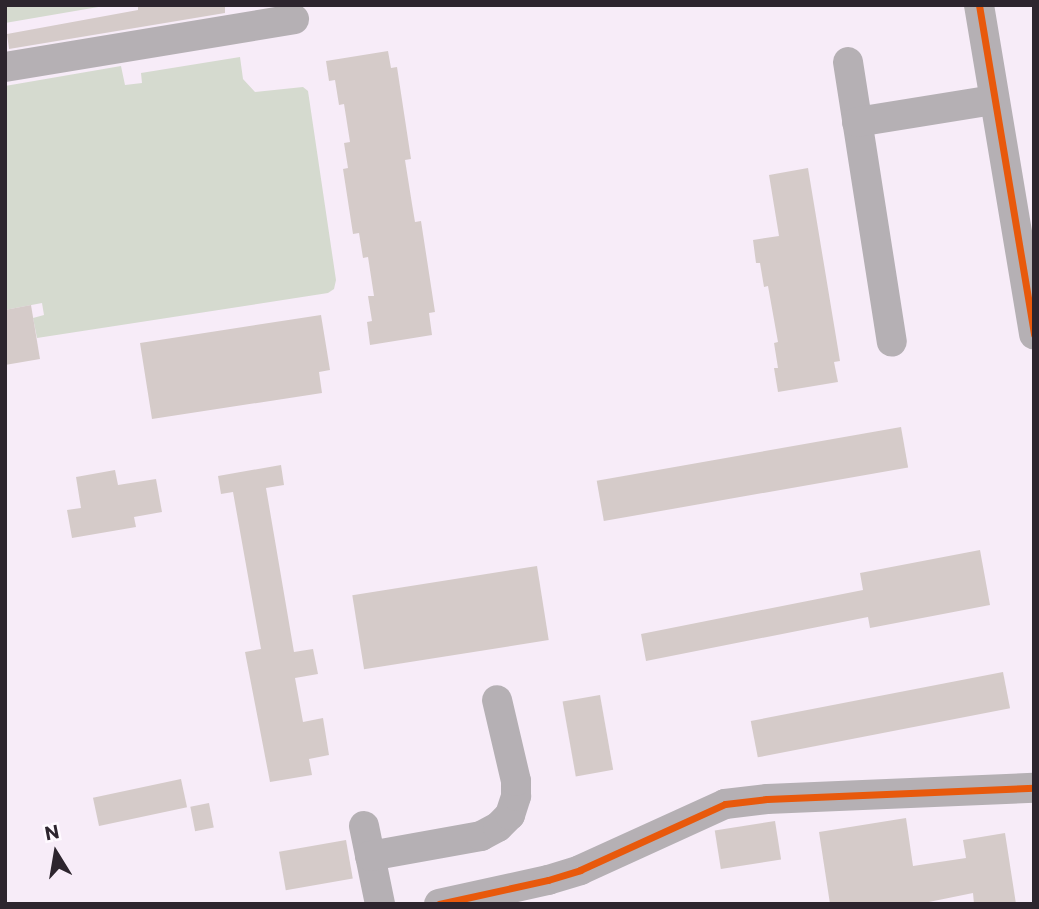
<!DOCTYPE html>
<style>
body{margin:0}
#map{position:relative;width:1039px;height:909px;overflow:hidden;background:#f7ecf8;font-family:Commissioner,sans-serif}
div>[style]{position:absolute}
.green>*{inset:0;background:#d5dacf}
.building>*{inset:0;background:#d5cbc9;transform-origin:0 0}
.minor>*{height:30px;margin:-15px;padding:0 15px;transform-origin:15px;border-radius:15px;background:#b5b0b4}
.cycleway>*{height:7px;margin:-3.5px;padding:0 3.5px;transform-origin:3.5px;border-radius:3.5px;background:#e8590c}
span{translate:-50% -50%;white-space:nowrap;text-align:center;line-height:1.15;-webkit-text-stroke:7px #fffaff;paint-order:stroke}
.frame{position:absolute;inset:0;border:7px solid #2d252e;pointer-events:none}
.north{position:absolute;left:21px;top:818px;width:70px;height:70px;-webkit-text-stroke:5px #fffaff;paint-order:stroke;rotate:349deg;font-size:19px;font-weight:700;line-height:28px;text-align:center;color:#2d252e}
.north::after{content:'';display:block;margin:auto;width:24px;height:32px;background:#2d252e;clip-path:polygon(50% 0,100% 100%,50% 72%,0 100%)}
</style>
<div id="map">
<div class="green">
<i style="clip-path:polygon(5px 5px,110px 5px,5px 23px)"></i>
<i style="clip-path:polygon(240px 57px,243px 79px,255px 92px,303px 87px,308px 91px,336px 280px,334px 289px,328px 293px,37px 338px,33px 318px,44px 315px,42px 303px,5px 310px,5px 86px,121px 66px,125px 85px,142px 83px,141px 73px)"></i>
</div>
<div class="building">
<i style="clip-path:polygon(138px 5px,225px 5px,225px 13px,9px 49px,7px 34px,138px 10px)"></i>
<i style="clip-path:polygon(388px 51px,391px 68px,397px 67px,411px 159px,405px 160px,412px 204px,415px 222px,421px 221px,435px 312px,429px 313px,432px 335px,370px 345px,367px 322px,372px 321px,368px 296px,374px 296px,368px 257px,363px 258px,359px 233px,353px 234px,343px 169px,348px 168px,344px 143px,350px 142px,344px 104px,339px 105px,335px 80px,329px 81px,326px 61px)"></i>
<i style="clip-path:polygon(808px 168px,840px 361px,834px 362px,838px 382px,778px 392px,774px 368px,778px 368px,774px 343px,778px 342px,768px 286px,764px 287px,760px 263px,756px 263px,753px 240px,779px 236px,769px 175px)"></i>
<i style="clip-path:polygon(31px 305px,40px 359px,5px 365px,5px 310px)"></i>
<i style="clip-path:polygon(321px 315px,330px 370px,319px 372px,322px 393px,152px 419px,140px 343px)"></i>
<i style="left:901px;top:427px;width:41px;height:309px;rotate:80deg"></i>
<i style="clip-path:polygon(281px 465px,284px 485px,266px 488px,294px 652px,313px 649px,318px 674px,295px 678px,303px 722px,323px 718px,329px 755px,309px 759px,312px 775px,270px 782px,245px 652px,261px 649px,233px 492px,221px 494px,218px 476px)"></i>
<i style="clip-path:polygon(115px 470px,118px 485px,156px 479px,162px 512px,134px 517px,136px 527px,72px 538px,67px 510px,81px 508px,76px 477px)"></i>
<i style="clip-path:polygon(980px 550px,990px 605px,870px 628px,868px 617px,646px 661px,641px 634px,863px 590px,860px 573px)"></i>
<i style="left:537px;top:566px;width:75px;height:187px;rotate:81deg"></i>
<i style="left:1003px;top:672px;width:37px;height:257px;rotate:79deg"></i>
<i style="left:600px;top:695px;width:76px;height:38px;rotate:80deg"></i>
<i style="left:181px;top:779px;width:29px;height:90px;rotate:78deg"></i>
<i style="left:209px;top:803px;width:25px;height:19px;rotate:79deg"></i>
<i style="clip-path:polygon(906px 818px,913px 866px,966px 858px,963px 840px,1005px 833px,1016px 904px,974px 904px,973px 893px,919px 904px,830px 904px,819px 832px)"></i>
<i style="left:775px;top:821px;width:39px;height:61px;rotate:81deg"></i>
<i style="left:346px;top:840px;width:39px;height:68px;rotate:80deg"></i>
</div>
<div class="minor">
<i style="left:979px;top:5px;width:334px;rotate:80.5deg"></i>
<i style="left:848px;top:62px;width:283px;rotate:81.1deg"></i>
<i style="left:5px;top:67px;width:293px;rotate:-9.4deg"></i>
<i style="left:857px;top:122px;width:138px;rotate:-9.2deg"></i>
<i style="left:364px;top:826px;width:80px;rotate:78.4deg"></i>
<i style="left:370px;top:856px;width:113px;rotate:-10.2deg"></i>
<i style="left:481px;top:836px;width:19px;rotate:-28deg"></i>
<i style="left:498px;top:827px;width:17px;rotate:-45deg"></i>
<i style="left:510px;top:815px;width:20px;rotate:-72deg"></i>
<i style="left:516px;top:796px;width:15px;rotate:-90deg"></i>
<i style="left:516px;top:781px;width:83px;rotate:-103.2deg"></i>
<i style="left:439px;top:904px;width:112px;rotate:-12.4deg"></i>
<i style="left:548px;top:880px;width:34px;rotate:-17deg"></i>
<i style="left:580px;top:870px;width:159px;rotate:-24.5deg"></i>
<i style="left:725px;top:804px;width:42px;rotate:-6.8deg"></i>
<i style="left:767px;top:799px;width:267px;rotate:-2.4deg"></i>
</div>
<div class="cycleway">
<i style="left:979px;top:5px;width:334px;rotate:80.5deg"></i>
<i style="left:439px;top:904px;width:112px;rotate:-12.4deg"></i>
<i style="left:548px;top:880px;width:34px;rotate:-17deg"></i>
<i style="left:580px;top:870px;width:159px;rotate:-24.5deg"></i>
<i style="left:725px;top:804px;width:42px;rotate:-6.8deg"></i>
<i style="left:767px;top:799px;width:267px;rotate:-2.4deg"></i>
</div>
<div class="frame"></div>
<div class="north">N</div>
</div>
